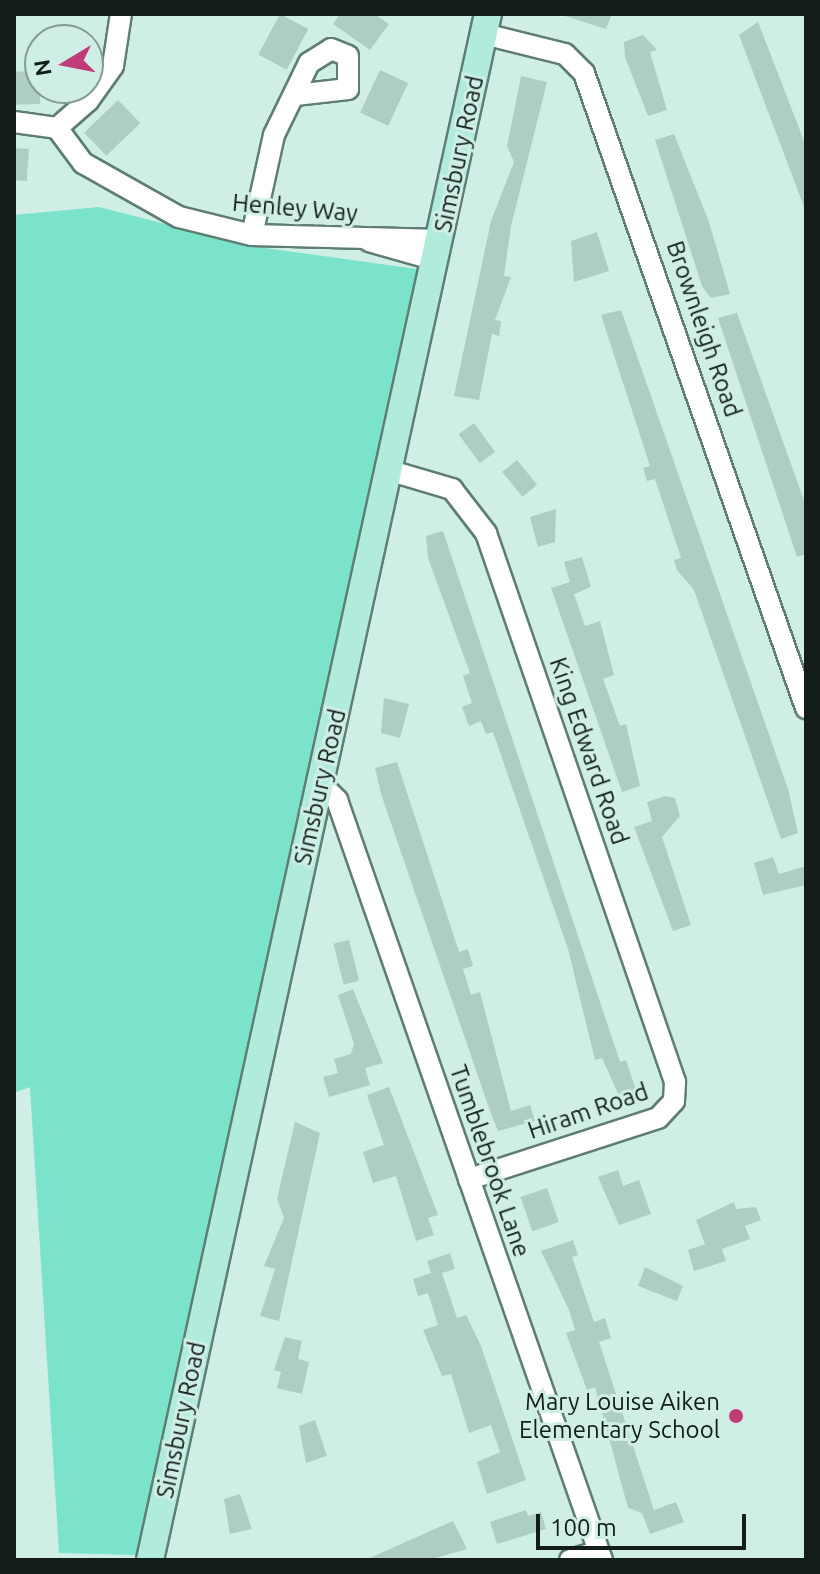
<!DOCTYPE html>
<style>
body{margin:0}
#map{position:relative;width:820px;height:1574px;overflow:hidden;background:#cfefe6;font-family:Ubuntu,sans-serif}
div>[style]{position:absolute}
.green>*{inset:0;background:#7be3ca}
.building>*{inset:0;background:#aecdc4;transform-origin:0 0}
.roads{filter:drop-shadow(2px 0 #5f7d74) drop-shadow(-2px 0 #5f7d74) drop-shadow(0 2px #5f7d74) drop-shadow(0 -2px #5f7d74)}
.minor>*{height:20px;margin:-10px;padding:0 10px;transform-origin:10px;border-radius:10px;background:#fff}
.major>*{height:26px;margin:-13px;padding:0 13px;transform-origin:13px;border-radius:13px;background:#b0ebdc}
.dots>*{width:22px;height:22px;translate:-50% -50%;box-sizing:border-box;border:4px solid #cfefe6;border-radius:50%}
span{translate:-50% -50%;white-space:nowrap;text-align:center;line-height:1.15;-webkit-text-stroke:6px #cfefe6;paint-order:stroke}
.street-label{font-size:24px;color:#121d1a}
.poi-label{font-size:24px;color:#121d1a}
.right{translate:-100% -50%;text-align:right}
.frame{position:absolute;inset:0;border:16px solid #121d1a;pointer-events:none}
.north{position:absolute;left:24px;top:24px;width:80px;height:80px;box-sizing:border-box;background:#cfefe6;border:2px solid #839b94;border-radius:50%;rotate:260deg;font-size:22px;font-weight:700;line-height:32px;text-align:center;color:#121d1a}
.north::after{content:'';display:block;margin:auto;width:28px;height:36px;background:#c13a79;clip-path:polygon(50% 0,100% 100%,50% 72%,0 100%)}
.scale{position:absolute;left:536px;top:1514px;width:210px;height:36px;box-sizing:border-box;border:4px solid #121d1a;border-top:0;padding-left:10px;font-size:24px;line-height:28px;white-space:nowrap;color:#121d1a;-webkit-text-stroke:6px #cfefe6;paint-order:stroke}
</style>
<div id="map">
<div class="green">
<i style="clip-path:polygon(99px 207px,251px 246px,424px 270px,136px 1555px,59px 1553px,30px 1087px,14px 1093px,14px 215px)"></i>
</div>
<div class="building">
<i style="left:280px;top:14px;width:32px;height:46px;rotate:28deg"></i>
<i style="clip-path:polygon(340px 14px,374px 14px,389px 24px,370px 50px,333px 24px)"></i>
<i style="clip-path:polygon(559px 14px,612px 14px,606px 29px)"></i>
<i style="clip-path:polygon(758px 22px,806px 146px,806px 212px,739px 35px)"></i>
<i style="clip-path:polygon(643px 35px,657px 50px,650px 52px,667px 110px,648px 116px,625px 57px,624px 42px)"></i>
<i style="left:380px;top:70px;width:31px;height:47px;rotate:25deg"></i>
<i style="left:39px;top:71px;width:33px;height:25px;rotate:88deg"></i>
<i style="clip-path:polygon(521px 76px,547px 82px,511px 226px,504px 276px,511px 277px,495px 320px,501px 321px,499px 336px,492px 334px,479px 400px,454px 396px,491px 221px,514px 162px,507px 146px)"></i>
<i style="left:118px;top:100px;width:32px;height:47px;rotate:46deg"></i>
<i style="clip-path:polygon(674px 134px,709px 222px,730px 294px,711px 298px,702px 286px,655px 140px)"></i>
<i style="left:14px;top:148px;width:15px;height:32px;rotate:4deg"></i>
<i style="clip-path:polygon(597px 232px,609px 271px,574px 282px,571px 241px)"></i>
<i style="clip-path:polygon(621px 310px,788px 789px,798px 833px,781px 839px,694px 590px,677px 570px,674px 560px,681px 558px,655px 479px,647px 481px,643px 468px,650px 466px,601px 315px)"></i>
<i style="clip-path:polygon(737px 313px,806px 506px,806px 554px,797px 557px,718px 318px)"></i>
<i style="left:474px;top:423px;width:36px;height:19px;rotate:54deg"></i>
<i style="left:517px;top:460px;width:32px;height:19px;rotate:51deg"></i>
<i style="clip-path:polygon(556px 509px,555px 542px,538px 547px,530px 517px)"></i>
<i style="clip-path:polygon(443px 531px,620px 1062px,626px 1060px,637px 1093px,620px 1098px,602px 1058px,595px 1060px,568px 949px,493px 732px,486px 734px,481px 721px,469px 726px,462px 707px,472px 703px,463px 676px,470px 673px,428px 558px,426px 536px)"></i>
<i style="clip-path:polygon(582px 557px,591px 587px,574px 594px,585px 626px,600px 621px,614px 675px,603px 679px,620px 726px,626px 724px,640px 786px,622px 792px,551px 588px,570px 582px,564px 562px)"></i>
<i style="clip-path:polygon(384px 698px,409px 704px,400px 738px,381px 733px)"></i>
<i style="clip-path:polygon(397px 762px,459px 952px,468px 949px,473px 966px,463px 969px,471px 995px,480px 992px,511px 1111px,530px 1105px,535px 1121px,498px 1131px,490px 1111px,381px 794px,375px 768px)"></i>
<i style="clip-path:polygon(665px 796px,675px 798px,680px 816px,662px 837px,691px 925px,673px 931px,634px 827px,652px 821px,647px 802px)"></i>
<i style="clip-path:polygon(773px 857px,779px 874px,806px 866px,806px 885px,763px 895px,754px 863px)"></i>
<i style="left:349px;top:940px;width:42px;height:16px;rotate:76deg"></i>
<i style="clip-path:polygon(353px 989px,383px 1063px,365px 1068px,370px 1085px,329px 1097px,323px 1077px,338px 1073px,334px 1059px,351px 1054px,354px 1044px,338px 995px)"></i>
<i style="clip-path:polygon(389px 1087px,438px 1215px,428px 1218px,434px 1235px,416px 1241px,396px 1176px,373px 1183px,363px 1152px,384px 1145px,367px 1095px)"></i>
<i style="clip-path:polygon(295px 1122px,320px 1133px,279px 1321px,260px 1316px,275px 1269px,264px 1266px,284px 1218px,277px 1199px)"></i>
<i style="clip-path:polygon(618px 1170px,623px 1186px,639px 1180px,651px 1214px,619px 1225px,598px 1177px)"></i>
<i style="left:547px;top:1188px;width:36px;height:28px;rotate:71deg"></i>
<i style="clip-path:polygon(734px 1202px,736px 1209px,756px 1207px,761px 1220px,745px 1226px,750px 1239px,722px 1249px,726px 1261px,694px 1271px,688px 1250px,705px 1244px,696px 1220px)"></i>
<i style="clip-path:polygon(573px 1240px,578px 1255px,572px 1257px,594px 1322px,605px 1318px,611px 1338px,599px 1342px,654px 1510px,676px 1502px,684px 1522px,650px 1534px,642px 1513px,628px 1508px,595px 1387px,587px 1390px,566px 1333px,575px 1330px,569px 1310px,541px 1251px)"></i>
<i style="clip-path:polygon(450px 1253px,455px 1269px,442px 1273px,457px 1318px,466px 1315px,481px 1346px,526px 1480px,487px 1494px,477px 1462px,500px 1452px,491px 1425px,469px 1433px,451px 1374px,442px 1376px,423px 1330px,438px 1325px,428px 1293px,418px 1296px,413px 1279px,431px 1273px,427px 1261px)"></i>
<i style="clip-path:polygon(645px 1267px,683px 1286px,677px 1301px,638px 1286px)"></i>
<i style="clip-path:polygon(285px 1337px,302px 1341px,298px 1359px,309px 1362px,302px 1394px,277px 1388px,281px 1372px,274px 1370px)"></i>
<i style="clip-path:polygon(315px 1420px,327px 1456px,306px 1463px,299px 1426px)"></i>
<i style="clip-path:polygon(240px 1494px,252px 1529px,230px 1534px,224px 1499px)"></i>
<i style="clip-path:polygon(526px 1510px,528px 1516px,541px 1512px,546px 1529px,497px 1544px,490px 1522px)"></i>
<i style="clip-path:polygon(453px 1521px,467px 1549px,428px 1560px,365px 1560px)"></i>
</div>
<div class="roads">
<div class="minor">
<i style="left:484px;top:34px;width:83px;rotate:13.9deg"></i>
<i style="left:565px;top:54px;width:27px;rotate:45deg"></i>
<i style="left:584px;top:73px;width:673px;rotate:70.73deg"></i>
<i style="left:14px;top:122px;width:43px;rotate:7.9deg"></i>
<i style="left:57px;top:128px;width:41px;rotate:-41.1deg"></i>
<i style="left:88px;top:101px;width:43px;rotate:-54.5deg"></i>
<i style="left:113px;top:66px;width:53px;rotate:-81.3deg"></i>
<i style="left:57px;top:128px;width:44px;rotate:53.4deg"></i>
<i style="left:83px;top:163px;width:110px;rotate:29.4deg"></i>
<i style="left:179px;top:217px;width:75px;rotate:13.9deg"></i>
<i style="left:252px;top:235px;width:189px;rotate:1.5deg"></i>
<i style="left:252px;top:235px;width:102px;rotate:-77.6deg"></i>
<i style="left:274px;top:135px;width:80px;rotate:-64.1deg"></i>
<i style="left:309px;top:63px;width:26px;rotate:-32deg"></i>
<i style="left:331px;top:49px;width:18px;rotate:22deg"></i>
<i style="left:348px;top:56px;width:33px;rotate:90deg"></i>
<i style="left:348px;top:89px;width:53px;rotate:173.5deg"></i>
<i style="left:369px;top:241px;width:70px;rotate:15.8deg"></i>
<i style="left:391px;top:471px;width:64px;rotate:16.4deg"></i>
<i style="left:452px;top:489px;width:56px;rotate:52.3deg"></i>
<i style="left:486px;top:533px;width:581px;rotate:71deg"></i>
<i style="left:675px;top:1082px;width:19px;rotate:93deg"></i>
<i style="left:674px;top:1101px;width:23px;rotate:133deg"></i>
<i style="left:658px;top:1118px;width:199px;rotate:162.1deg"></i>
<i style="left:321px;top:784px;width:23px;rotate:45deg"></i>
<i style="left:337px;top:800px;width:805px;rotate:70.78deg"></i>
<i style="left:570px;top:1560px;width:30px;rotate:-17deg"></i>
</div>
<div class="major">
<i style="left:150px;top:1560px;width:1583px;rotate:-77.67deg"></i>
</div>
</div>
<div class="dots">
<i style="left:736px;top:1416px;background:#c13a79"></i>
</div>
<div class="street-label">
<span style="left:459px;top:154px;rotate:-78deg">Simsbury Road</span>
<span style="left:295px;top:208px;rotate:5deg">Henley Way</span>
<span style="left:704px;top:329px;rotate:71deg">Brownleigh Road</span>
<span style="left:589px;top:751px;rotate:71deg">King Edward Road</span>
<span style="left:320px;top:787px;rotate:-77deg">Simsbury Road</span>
<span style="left:588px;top:1111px;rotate:-19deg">Hiram Road</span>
<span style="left:490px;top:1161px;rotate:71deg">Tumblebrook Lane</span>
<span style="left:181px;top:1420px;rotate:-78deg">Simsbury Road</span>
</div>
<div class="poi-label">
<span class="right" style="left:720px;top:1416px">Mary Louise Aiken<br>Elementary School</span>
</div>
<div class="frame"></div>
<div class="north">N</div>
<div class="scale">100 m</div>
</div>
